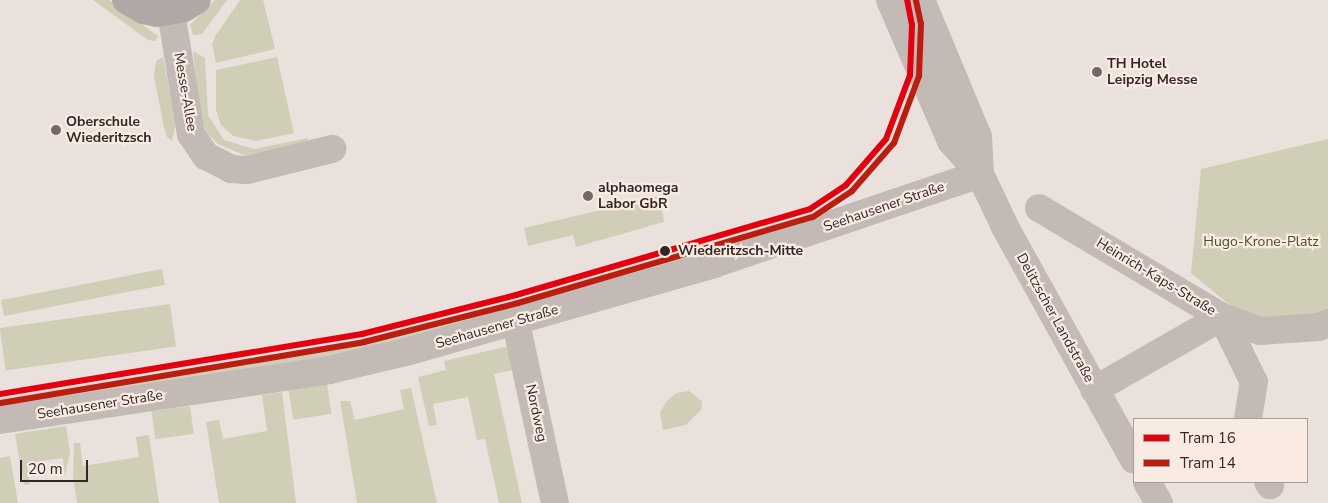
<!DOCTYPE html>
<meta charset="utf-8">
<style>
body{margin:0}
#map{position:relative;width:1328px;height:503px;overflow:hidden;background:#ebe1dc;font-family:"Nunito Sans",sans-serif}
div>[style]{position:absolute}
.green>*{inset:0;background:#d0ceb6;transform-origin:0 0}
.minor>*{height:28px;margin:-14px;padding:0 14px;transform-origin:14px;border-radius:14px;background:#c3b9b5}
.major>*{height:28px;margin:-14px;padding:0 14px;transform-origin:14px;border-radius:14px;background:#b1a8a5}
.tram-1>*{height:6px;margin:-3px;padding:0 3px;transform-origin:3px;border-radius:3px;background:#e3000f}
.tram-2>*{height:6px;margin:-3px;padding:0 3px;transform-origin:3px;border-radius:3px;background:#bb1e10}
.dots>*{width:14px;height:14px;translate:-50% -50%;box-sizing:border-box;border:2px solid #f9eae2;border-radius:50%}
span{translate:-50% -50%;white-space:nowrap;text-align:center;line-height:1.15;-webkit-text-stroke:4.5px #f9eae2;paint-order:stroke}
.poi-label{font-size:14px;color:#332725;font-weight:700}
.left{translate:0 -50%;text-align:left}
.street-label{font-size:14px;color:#332725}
.park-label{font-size:14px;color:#495128}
.stop-label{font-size:14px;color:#332725;font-weight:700}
.legend{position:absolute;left:1133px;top:418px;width:175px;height:65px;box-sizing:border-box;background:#f9eae2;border:1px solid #aa9c96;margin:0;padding:6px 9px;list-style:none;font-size:15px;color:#332725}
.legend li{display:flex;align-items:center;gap:10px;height:25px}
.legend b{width:25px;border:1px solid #aa9c96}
.scale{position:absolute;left:20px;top:460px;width:68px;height:22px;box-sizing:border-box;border:2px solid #332725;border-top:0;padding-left:6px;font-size:15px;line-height:18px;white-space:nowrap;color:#332725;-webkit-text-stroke:4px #f9eae2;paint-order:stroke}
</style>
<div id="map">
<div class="green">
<i style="clip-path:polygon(93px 0,109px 0,158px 36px,155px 41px,148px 40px)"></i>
<i style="clip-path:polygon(215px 0,227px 0,202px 34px,193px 35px,190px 25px)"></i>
<i style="clip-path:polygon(240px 0,263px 0,275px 49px,216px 63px,212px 44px,216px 35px)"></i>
<i style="clip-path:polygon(193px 51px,205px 58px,208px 115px,224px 140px,254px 149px,308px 138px,307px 141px,246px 156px,218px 144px,208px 134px,200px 117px)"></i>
<i style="clip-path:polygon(163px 57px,176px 122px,172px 141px,167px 137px,164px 128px,154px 76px,156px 61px)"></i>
<i style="clip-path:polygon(277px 57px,294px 133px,256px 141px,233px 136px,221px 125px,216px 110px,216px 70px)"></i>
<i style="clip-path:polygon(1328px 139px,1328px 311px,1316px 315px,1259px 318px,1237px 311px,1191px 273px,1201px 169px)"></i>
<i style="clip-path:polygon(660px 196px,664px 222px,576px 247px,573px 235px,528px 246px,524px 228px)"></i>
<i style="left:162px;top:269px;width:16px;height:164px;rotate:79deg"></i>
<i style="clip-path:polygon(507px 303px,510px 313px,399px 345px,0 410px,0 399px,364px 340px)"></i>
<i style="left:170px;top:304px;width:43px;height:172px;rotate:82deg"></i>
<i style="clip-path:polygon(505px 347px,510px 349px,519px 369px,494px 374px,522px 503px,499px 503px,485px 439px,477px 440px,468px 397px,433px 404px,437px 425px,429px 426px,418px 377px,446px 370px,444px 361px)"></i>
<i style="left:327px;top:384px;width:30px;height:39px;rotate:81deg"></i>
<i style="clip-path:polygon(411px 388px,437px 503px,357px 503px,340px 401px,350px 401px,355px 420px,404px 409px,400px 390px)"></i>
<i style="clip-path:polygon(689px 391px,702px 401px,701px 410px,686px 425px,663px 430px,660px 413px,666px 402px,676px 393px)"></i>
<i style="clip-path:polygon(282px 392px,296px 503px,219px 503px,206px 422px,219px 420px,223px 439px,267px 431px,262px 395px)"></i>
<i style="left:190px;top:406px;width:28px;height:39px;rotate:82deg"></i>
<i style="clip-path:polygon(66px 426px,70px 452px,65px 477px,63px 458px,27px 463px,30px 484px,24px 485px,15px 434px)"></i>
<i style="clip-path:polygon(149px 435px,159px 503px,77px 503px,73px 476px,74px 443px,80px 443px,83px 466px,139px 457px,136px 437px)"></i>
<i style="clip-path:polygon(10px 456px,18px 503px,0 503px,0 458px)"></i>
</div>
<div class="minor">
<i style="left:890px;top:0;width:154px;rotate:66.6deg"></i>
<i style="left:951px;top:141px;width:44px;rotate:48.7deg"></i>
<i style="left:980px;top:174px;width:59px;rotate:64.7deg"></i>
<i style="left:1005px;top:227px;width:266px;rotate:61deg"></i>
<i style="left:921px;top:0;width:148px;rotate:67.4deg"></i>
<i style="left:978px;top:137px;width:37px;rotate:87deg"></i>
<i style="left:171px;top:12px;width:124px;rotate:80.7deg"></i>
<i style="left:191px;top:134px;width:27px;rotate:56deg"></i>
<i style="left:206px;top:156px;width:28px;rotate:27deg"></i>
<i style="left:231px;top:169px;width:16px;rotate:4deg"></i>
<i style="left:247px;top:170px;width:88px;rotate:-13.9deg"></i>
<i style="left:1039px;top:208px;width:213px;rotate:30.8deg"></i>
<i style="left:1222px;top:317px;width:147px;rotate:150.3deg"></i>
<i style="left:516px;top:323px;width:184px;rotate:77.8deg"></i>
<i style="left:1248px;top:419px;width:37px;rotate:-81deg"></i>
<i style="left:1254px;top:382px;width:72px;rotate:-116.2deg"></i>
<i style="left:1222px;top:317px;width:40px;rotate:20.2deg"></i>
<i style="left:1260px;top:331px;width:59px;rotate:-3.9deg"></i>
<i style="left:1319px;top:327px;width:10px;rotate:-24deg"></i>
<i style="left:0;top:420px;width:333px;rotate:-8.6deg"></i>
<i style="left:329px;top:370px;width:79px;rotate:-13.2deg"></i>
<i style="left:406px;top:352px;width:320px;rotate:-15.9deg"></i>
<i style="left:714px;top:264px;width:281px;rotate:-18.7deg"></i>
<i style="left:1147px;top:482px;width:24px;rotate:60deg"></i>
<i style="left:1268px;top:482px;width:4px;rotate:56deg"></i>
</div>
<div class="major">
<i style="left:126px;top:0;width:20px;rotate:30deg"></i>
<i style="left:143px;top:10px;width:14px;rotate:12deg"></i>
<i style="left:157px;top:13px;width:27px;rotate:-10deg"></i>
<i style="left:184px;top:8px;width:15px;rotate:-32deg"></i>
</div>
<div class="tram-1">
<i style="left:0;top:394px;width:367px;rotate:-9.4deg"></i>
<i style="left:362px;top:334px;width:159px;rotate:-14.2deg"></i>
<i style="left:516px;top:295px;width:306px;rotate:-16.3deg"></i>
<i style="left:810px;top:209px;width:43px;rotate:-33.7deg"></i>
<i style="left:846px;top:185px;width:61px;rotate:-49deg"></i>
<i style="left:886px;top:139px;width:68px;rotate:-69.4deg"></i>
<i style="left:910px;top:75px;width:50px;rotate:-87.7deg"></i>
<i style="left:912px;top:25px;width:25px;rotate:-101deg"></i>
</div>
<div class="tram-2">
<i style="left:1px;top:403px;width:368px;rotate:-9.5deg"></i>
<i style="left:364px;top:342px;width:159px;rotate:-14.2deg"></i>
<i style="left:518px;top:303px;width:307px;rotate:-16.3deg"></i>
<i style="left:813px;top:217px;width:47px;rotate:-33.7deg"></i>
<i style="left:852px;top:191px;width:64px;rotate:-48.8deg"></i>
<i style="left:894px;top:143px;width:72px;rotate:-69.5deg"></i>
<i style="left:919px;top:76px;width:52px;rotate:-87.8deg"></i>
<i style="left:921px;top:24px;width:25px;rotate:-102deg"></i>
</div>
<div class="dots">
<i style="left:1097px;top:72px;background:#736865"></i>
<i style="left:56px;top:130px;background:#736865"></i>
<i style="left:588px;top:196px;background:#736865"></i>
<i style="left:665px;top:251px;background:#332725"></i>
</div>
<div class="poi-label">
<span class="left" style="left:1107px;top:72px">TH Hotel<br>Leipzig Messe</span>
<span class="left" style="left:66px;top:130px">Oberschule<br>Wiederitzsch</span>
<span class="left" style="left:598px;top:196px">alphaomega<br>Labor GbR</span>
</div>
<div class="street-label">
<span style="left:185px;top:92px;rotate:80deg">Messe-Allee</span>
<span style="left:884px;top:207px;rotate:-19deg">Seehausener Straße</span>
<span style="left:1156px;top:277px;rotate:31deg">Heinrich-Kaps-Straße</span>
<span style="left:1055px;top:318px;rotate:61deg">Delitzscher Landstraße</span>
<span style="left:497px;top:327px;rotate:-16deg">Seehausener Straße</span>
<span style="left:100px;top:405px;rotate:-9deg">Seehausener Straße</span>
<span style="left:536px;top:413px;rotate:78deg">Nordweg</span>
</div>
<div class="park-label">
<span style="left:1261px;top:242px">Hugo-Krone-Platz</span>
</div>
<div class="stop-label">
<span class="left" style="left:678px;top:251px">Wiederitzsch-Mitte</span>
</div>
<ul class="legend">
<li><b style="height:6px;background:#e3000f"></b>Tram 16</li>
<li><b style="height:6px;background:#bb1e10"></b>Tram 14</li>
</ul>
<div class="scale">20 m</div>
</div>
